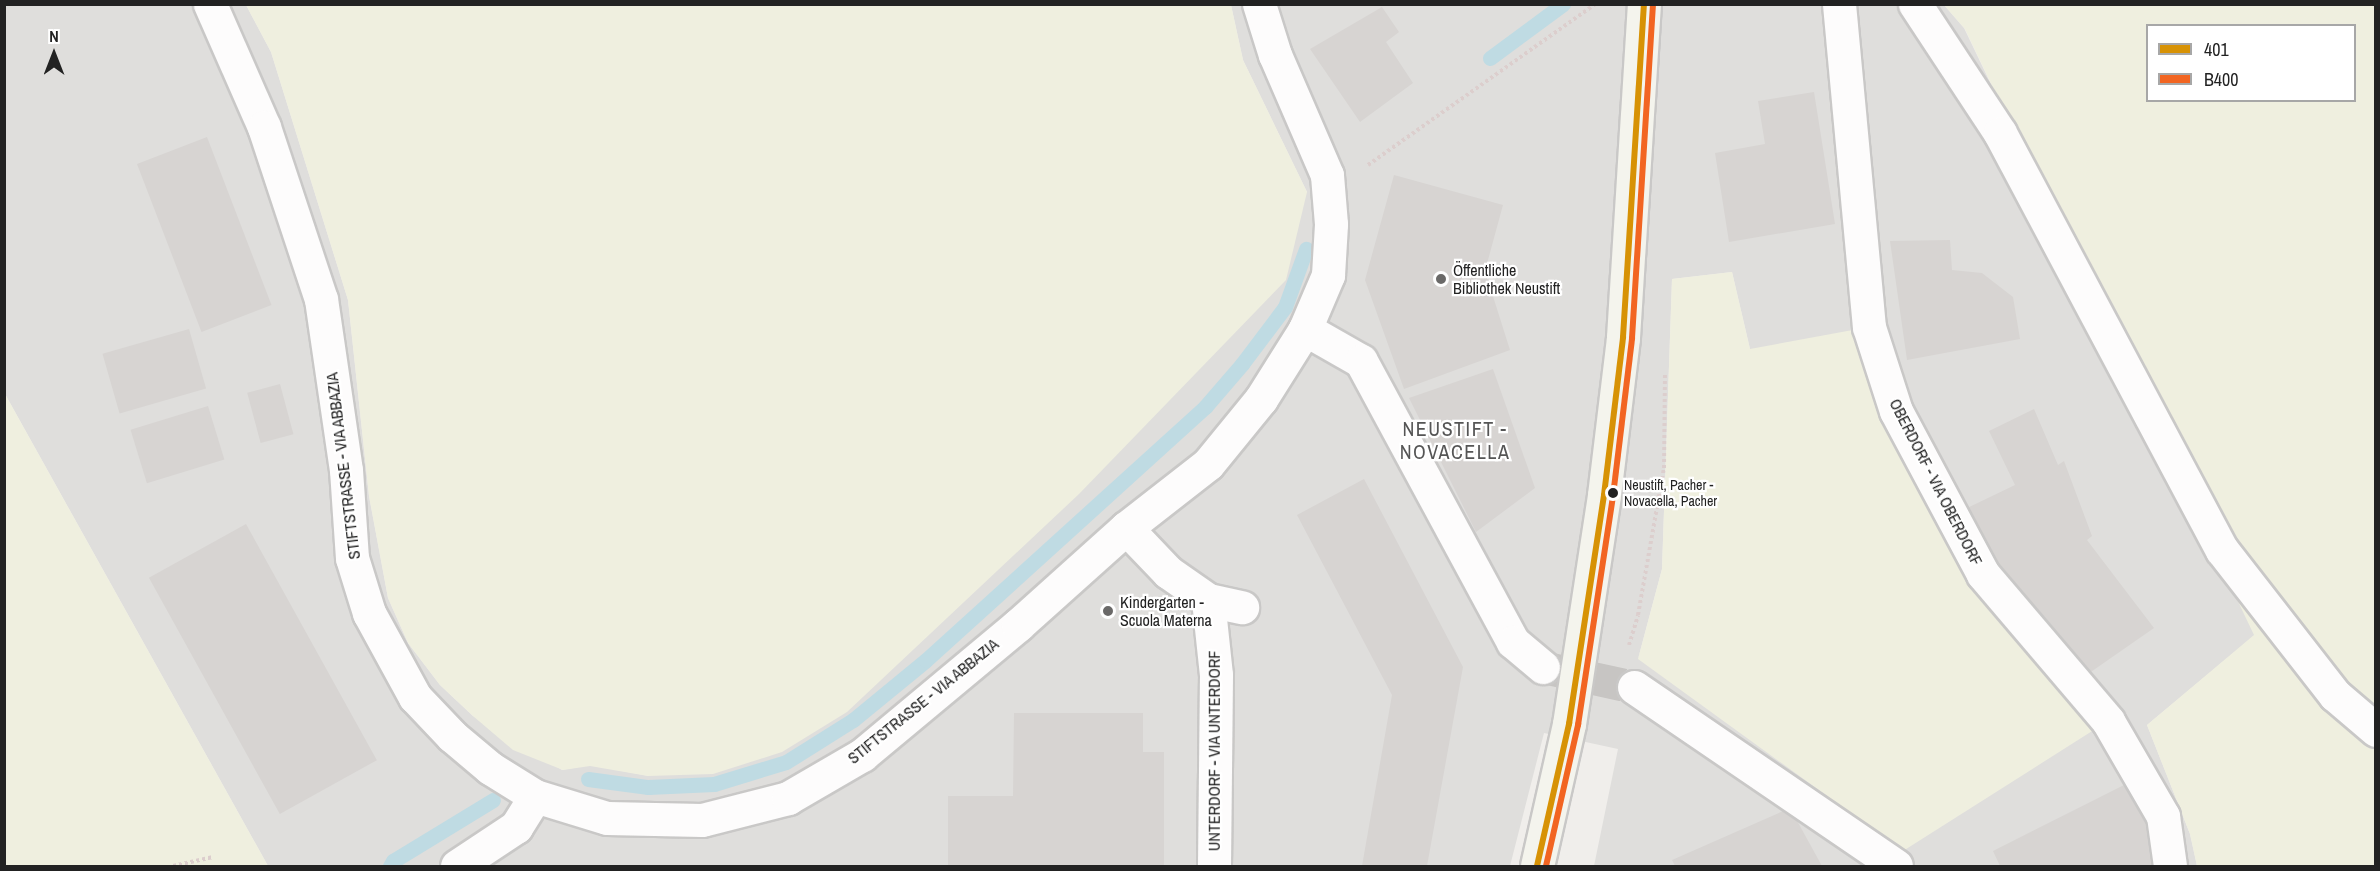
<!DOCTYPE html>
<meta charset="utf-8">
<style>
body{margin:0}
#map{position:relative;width:2380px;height:871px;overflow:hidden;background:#f0eeeb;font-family:"Archivo Narrow",sans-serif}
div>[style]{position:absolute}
.residential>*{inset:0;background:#dfdedc}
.farmland>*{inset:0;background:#efefdf}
.stream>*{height:15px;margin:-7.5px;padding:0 7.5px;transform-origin:7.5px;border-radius:7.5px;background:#bfdbe3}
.building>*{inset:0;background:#d7d4d2;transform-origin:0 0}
.minor-tunnel>*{height:33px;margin-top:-16.5px;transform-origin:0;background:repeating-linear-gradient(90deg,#c7c5c3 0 33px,transparent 0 49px)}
.path>*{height:4px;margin-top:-2px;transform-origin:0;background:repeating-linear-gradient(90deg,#dccecd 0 3px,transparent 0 6px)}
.roads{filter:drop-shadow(2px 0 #c9c8c7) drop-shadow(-2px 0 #c9c8c7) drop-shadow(0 2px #c9c8c7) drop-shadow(0 -2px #c9c8c7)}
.minor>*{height:33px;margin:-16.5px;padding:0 16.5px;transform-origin:16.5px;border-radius:16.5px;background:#fdfcfc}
.tertiary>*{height:33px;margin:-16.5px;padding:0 16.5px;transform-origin:16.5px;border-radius:16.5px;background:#fdfcfc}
.secondary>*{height:33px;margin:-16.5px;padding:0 16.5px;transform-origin:16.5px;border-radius:16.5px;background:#f4f4ed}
.bus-1>*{height:6px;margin:-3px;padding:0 3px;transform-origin:3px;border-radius:3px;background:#d79205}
.bus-2>*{height:6px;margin:-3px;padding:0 3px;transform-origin:3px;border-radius:3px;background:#f26522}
.dots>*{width:16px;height:16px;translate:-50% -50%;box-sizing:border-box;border:3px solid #fff;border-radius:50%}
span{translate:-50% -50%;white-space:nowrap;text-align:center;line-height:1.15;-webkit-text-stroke:4.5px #fff;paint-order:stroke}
.bus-label{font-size:14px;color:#222}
.left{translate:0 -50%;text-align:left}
.poi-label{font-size:16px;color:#222}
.street-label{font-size:16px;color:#222}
.quarter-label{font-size:20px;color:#555;letter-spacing:1.5px}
.frame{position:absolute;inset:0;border:6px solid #222;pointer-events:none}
.legend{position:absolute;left:2146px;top:24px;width:210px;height:78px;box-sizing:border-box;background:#fff;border:2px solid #a7a7a7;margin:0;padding:8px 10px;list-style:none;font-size:18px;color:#222}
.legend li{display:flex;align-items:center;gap:12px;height:30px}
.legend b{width:30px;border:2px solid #a7a7a7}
.north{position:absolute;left:24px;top:24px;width:60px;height:60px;-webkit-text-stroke:4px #fff;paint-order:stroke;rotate:0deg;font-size:16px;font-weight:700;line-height:24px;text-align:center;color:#222}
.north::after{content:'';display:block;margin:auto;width:21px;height:27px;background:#222;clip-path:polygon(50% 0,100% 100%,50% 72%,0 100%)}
</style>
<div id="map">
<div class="residential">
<i style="clip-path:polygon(evenodd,4px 5px,246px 5px,271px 52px,348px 300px,369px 496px,388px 598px,408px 643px,440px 685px,473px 716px,562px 770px,590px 765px,649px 776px,1307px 192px,1243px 60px,1231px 5px,1944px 5px,1964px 28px,2255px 635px,2147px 725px,2190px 834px,2197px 866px,1594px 866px,1618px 749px,1544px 733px,1510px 866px,268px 866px,5px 394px,4px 5px,1732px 272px,1750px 349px,1638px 659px,1662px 569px,1672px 279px,1732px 272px)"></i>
</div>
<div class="farmland">
<i style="clip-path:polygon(246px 5px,1231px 5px,1243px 60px,1307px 192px,1286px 280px,1079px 494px,847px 712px,782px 752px,713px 774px,648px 776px,590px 766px,563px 770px,513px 750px,473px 716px,440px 685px,408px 643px,388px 598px,369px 496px,348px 300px,271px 52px)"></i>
<i style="clip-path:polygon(evenodd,1944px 5px,2375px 5px,2375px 866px,2197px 866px,2190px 834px,2147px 725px,2254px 635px,1965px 29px,1944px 5px,2148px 26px,2354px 26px,2354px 100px,2148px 100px,2148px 26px)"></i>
<i style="clip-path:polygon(1732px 272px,1750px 349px,1869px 327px,1931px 480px,2108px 721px,1903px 851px,1638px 659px,1662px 569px,1672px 279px)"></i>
<i style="clip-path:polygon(4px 394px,5px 394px,268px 866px,5px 866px)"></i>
</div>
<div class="stream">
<i style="left:1490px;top:58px;width:91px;rotate:-36.5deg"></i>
<i style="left:588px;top:779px;width:61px;rotate:7.6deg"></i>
<i style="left:648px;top:787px;width:66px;rotate:-2.6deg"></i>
<i style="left:714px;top:784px;width:75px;rotate:-17deg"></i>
<i style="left:786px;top:762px;width:79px;rotate:-32.1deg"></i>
<i style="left:853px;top:720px;width:94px;rotate:-39.4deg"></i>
<i style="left:926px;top:660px;width:377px;rotate:-42.2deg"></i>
<i style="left:1205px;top:407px;width:57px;rotate:-49.3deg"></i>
<i style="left:1242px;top:364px;width:71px;rotate:-53deg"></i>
<i style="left:1285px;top:307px;width:62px;rotate:-70.1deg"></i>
<i style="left:390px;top:866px;width:6px;rotate:-59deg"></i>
<i style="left:393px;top:861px;width:117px;rotate:-31.4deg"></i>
</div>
<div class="building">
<i style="clip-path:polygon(1382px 7px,1399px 32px,1386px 42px,1413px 83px,1360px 122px,1310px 49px)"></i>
<i style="clip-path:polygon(1814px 92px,1835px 224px,1729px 242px,1715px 153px,1765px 144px,1758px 101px)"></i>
<i style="left:207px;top:137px;width:180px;height:75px;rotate:69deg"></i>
<i style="clip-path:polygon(1394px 175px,1503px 205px,1485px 271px,1510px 350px,1404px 389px,1365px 280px)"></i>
<i style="clip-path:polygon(1950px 240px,1952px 270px,1982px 273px,2013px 297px,2020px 339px,1907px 360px,1890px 241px)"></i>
<i style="left:189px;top:329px;width:62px;height:90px;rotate:74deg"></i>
<i style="clip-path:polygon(1493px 369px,1535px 488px,1476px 532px,1409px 398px)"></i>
<i style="left:280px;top:384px;width:52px;height:34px;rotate:75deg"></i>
<i style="left:208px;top:406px;width:56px;height:81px;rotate:73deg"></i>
<i style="clip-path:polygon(2034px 409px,2058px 465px,2064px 461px,2092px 536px,2087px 540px,2154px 628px,2085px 676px,2021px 590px,2018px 593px,2015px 590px,1963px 510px,2015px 485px,1989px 431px)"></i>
<i style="clip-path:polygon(1364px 479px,1463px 667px,1427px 866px,1362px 866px,1392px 695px,1297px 515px)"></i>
<i style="left:246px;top:524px;width:270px;height:111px;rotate:61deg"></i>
<i style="clip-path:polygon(1014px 713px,1143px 713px,1143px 752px,1164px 752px,1164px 866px,948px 866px,948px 796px,1013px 796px)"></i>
<i style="clip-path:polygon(2132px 781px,2160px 866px,2000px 866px,1993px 851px)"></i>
<i style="clip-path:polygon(1790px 808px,1822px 866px,1675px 866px,1672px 860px)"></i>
</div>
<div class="minor-tunnel">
<i style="left:1543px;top:667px;width:93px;rotate:12.4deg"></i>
</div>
<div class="path">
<i style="left:1368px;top:165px;width:278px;rotate:-35.3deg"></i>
<i style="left:1629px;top:645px;width:31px;rotate:-73deg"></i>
<i style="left:1638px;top:615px;width:149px;rotate:-80deg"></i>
<i style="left:1664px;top:468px;width:94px;rotate:-89.4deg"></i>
<i style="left:173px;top:866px;width:41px;rotate:-12.7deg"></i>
</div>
<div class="roads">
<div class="minor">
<i style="left:1839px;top:4px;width:324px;rotate:84.7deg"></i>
<i style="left:1869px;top:327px;width:88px;rotate:72.2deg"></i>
<i style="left:1896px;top:411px;width:185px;rotate:61.9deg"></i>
<i style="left:1983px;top:574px;width:193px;rotate:49.6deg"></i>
<i style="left:2108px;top:721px;width:110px;rotate:59.9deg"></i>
<i style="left:2163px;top:816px;width:50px;rotate:82deg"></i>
<i style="left:1915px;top:4px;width:154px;rotate:56.6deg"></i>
<i style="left:2000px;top:133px;width:472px;rotate:62deg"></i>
<i style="left:2222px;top:550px;width:184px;rotate:52.1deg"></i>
<i style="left:2335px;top:695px;width:54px;rotate:40.5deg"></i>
<i style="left:1305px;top:329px;width:64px;rotate:29.7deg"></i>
<i style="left:1361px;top:361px;width:319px;rotate:61.6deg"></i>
<i style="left:1513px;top:642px;width:39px;rotate:40deg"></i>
<i style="left:1126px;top:528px;width:61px;rotate:46.3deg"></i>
<i style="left:1168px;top:572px;width:49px;rotate:35deg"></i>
<i style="left:1208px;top:600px;width:35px;rotate:12deg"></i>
<i style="left:1208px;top:600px;width:75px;rotate:83.9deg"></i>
<i style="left:1216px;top:675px;width:191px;rotate:90.6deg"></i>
<i style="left:1634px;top:687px;width:317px;rotate:34.3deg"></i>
<i style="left:457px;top:866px;width:71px;rotate:-33.5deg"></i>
<i style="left:516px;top:827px;width:36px;rotate:-58deg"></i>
</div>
<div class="tertiary">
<i style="left:210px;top:4px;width:134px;rotate:66.3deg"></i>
<i style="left:264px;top:127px;width:181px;rotate:71.7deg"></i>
<i style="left:321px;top:299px;width:173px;rotate:81.7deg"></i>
<i style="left:346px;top:470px;width:88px;rotate:86.1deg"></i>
<i style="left:352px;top:558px;width:58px;rotate:72.8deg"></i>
<i style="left:369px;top:613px;width:96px;rotate:61.3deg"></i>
<i style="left:415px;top:697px;width:54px;rotate:46.5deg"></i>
<i style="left:452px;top:736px;width:50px;rotate:40.1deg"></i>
<i style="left:490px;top:768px;width:53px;rotate:31.9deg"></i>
<i style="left:535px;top:796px;width:75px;rotate:17deg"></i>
<i style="left:607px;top:818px;width:95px;rotate:1.2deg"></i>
<i style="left:702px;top:820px;width:89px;rotate:-14.3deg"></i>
<i style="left:788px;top:798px;width:86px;rotate:-30.2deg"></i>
<i style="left:862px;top:755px;width:203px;rotate:-39.8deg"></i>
<i style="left:1018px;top:625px;width:145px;rotate:-41.9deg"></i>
<i style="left:1126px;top:528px;width:104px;rotate:-38deg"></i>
<i style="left:1208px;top:464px;width:84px;rotate:-50.8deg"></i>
<i style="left:1261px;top:399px;width:83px;rotate:-57.8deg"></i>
<i style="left:1305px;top:329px;width:59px;rotate:-66.9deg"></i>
<i style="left:1328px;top:275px;width:51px;rotate:-86.6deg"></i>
<i style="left:1331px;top:224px;width:49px;rotate:-94.7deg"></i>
<i style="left:1327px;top:175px;width:131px;rotate:-113.4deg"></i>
<i style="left:1275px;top:55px;width:53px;rotate:-107.4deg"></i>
</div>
<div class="secondary">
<i style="left:1537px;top:866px;width:146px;rotate:-77.3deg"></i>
<i style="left:1569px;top:724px;width:232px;rotate:-81.3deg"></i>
<i style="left:1604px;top:495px;width:159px;rotate:-83.1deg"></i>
<i style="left:1623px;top:337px;width:334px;rotate:-86.4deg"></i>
</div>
</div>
<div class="bus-1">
<i style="left:1537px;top:866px;width:146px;rotate:-77.3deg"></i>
<i style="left:1569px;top:724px;width:232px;rotate:-81.3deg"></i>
<i style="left:1604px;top:495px;width:159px;rotate:-83.1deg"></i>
<i style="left:1623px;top:337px;width:334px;rotate:-86.4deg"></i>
</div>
<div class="bus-2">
<i style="left:1546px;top:866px;width:145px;rotate:-77.2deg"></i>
<i style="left:1578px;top:725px;width:232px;rotate:-81.3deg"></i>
<i style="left:1613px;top:496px;width:159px;rotate:-83.1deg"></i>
<i style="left:1632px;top:338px;width:334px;rotate:-86.4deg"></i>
</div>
<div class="dots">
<i style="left:1441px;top:279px;background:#6a6968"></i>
<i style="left:1613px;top:493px;background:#222"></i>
<i style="left:1108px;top:611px;background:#6a6968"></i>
</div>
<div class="bus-label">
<span class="left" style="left:1624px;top:493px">Neustift, Pacher -<br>Novacella, Pacher</span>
</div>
<div class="poi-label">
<span class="left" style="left:1453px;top:279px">Öffentliche<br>Bibliothek Neustift</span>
<span class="left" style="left:1120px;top:611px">Kindergarten -<br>Scuola Materna</span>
</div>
<div class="street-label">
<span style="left:343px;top:466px;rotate:-97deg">STIFTSTRASSE - VIA ABBAZIA</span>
<span style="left:1936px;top:482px;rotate:63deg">OBERDORF - VIA OBERDORF</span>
<span style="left:923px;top:701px;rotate:-39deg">STIFTSTRASSE - VIA ABBAZIA</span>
<span style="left:1214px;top:751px;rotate:-90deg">UNTERDORF - VIA UNTERDORF</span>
</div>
<div class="quarter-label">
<span style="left:1455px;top:440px">NEUSTIFT -<br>NOVACELLA</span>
</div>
<div class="frame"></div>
<ul class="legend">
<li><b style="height:8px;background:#d79205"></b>401</li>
<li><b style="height:8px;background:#f26522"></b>B400</li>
</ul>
<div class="north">N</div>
</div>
